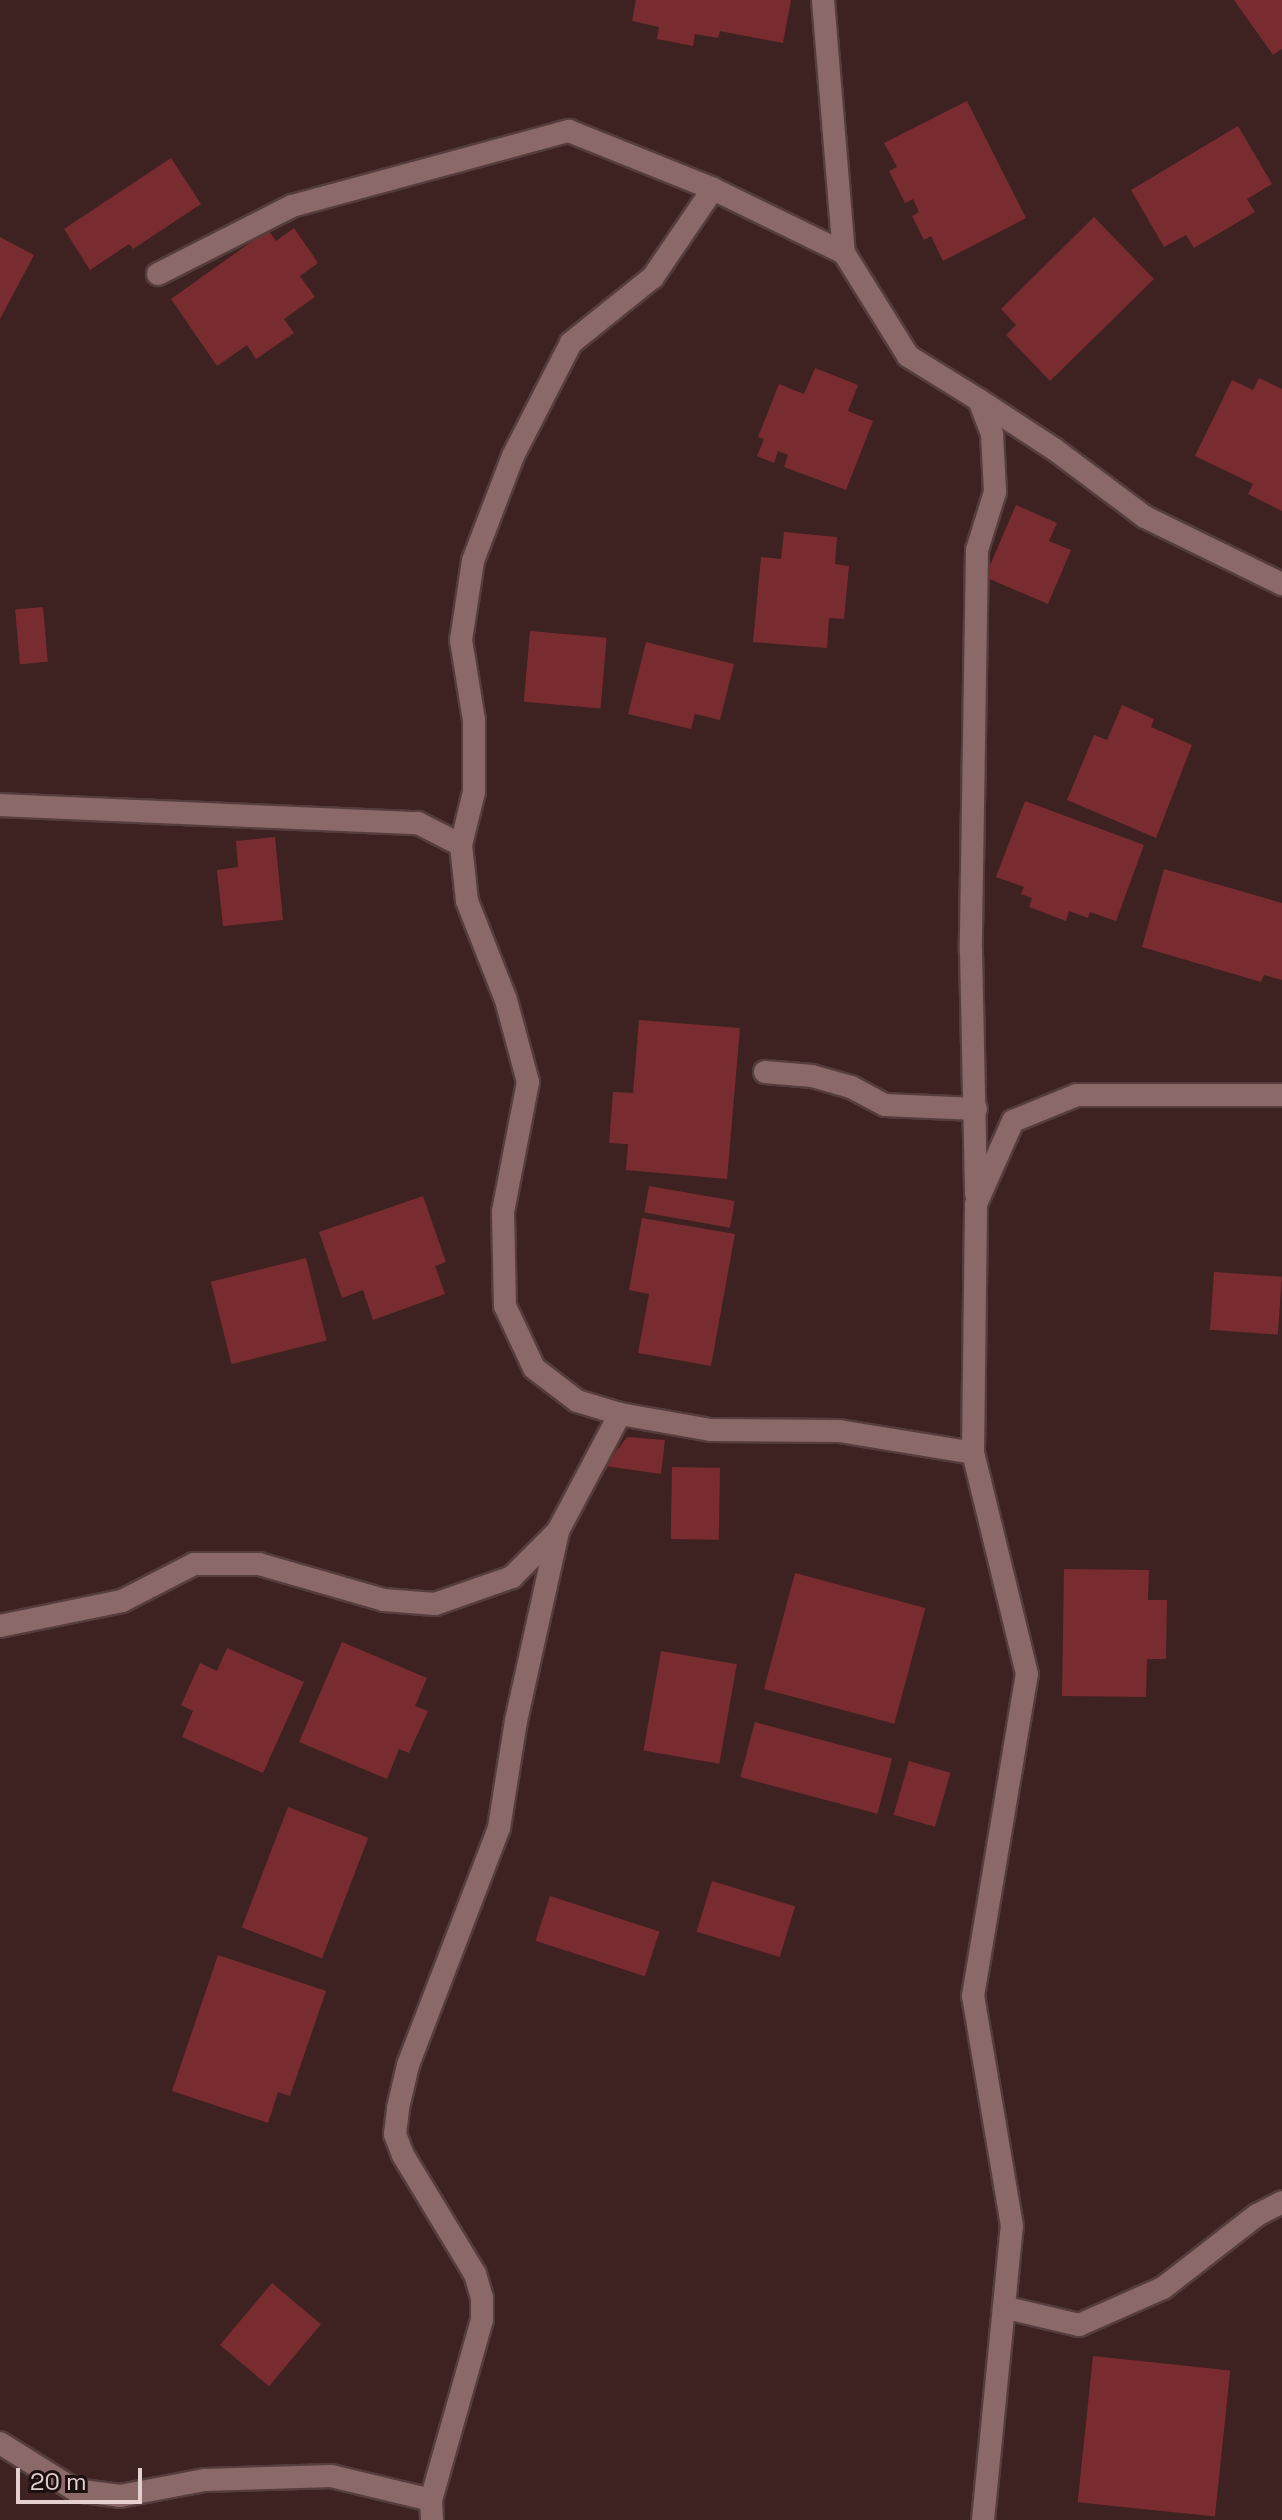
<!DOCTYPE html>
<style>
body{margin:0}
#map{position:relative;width:1282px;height:2520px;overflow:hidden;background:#3e2121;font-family:"Space Grotesk",sans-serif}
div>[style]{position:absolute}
.building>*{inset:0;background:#792c2f;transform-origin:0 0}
.roads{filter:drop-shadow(2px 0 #563d3d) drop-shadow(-2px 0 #563d3d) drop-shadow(0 2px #563d3d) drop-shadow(0 -2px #563d3d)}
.minor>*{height:22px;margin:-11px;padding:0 11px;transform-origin:11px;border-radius:11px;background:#8b6968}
span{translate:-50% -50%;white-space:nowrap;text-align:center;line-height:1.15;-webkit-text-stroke:8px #1c0f0f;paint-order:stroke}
.scale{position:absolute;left:16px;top:2468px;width:126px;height:36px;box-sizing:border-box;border:4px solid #e4d0cf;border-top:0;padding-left:10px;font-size:24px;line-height:28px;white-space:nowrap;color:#e4d0cf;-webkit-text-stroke:6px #1c0f0f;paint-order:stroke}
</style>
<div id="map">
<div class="building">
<i style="clip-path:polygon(636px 0,791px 0,783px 43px,720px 31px,718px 38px,695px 34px,693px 46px,657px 39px,659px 27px,632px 21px)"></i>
<i style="clip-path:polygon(1234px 0,1282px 0,1282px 49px,1273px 55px)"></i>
<i style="clip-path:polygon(967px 101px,1026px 218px,943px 261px,931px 236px,924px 240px,912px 216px,919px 212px,913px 199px,905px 203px,889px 171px,897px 167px,884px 143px)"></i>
<i style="clip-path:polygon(1238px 126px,1272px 184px,1247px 199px,1255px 212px,1194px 248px,1186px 235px,1164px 247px,1131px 190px)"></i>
<i style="clip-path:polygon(171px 158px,201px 204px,133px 249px,129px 244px,90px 270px,64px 229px)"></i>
<i style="clip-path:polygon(1094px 217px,1154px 279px,1050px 381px,1006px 335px,1016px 325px,1001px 309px)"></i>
<i style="clip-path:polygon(294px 228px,318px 263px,300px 276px,315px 297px,284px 319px,294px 333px,256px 359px,247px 345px,217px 366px,171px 299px,268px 230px,276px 241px)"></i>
<i style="clip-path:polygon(0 237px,34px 255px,0 319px)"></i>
<i style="clip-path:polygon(815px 368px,858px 385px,848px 411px,873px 421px,846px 490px,784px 467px,788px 455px,778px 451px,774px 463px,757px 456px,764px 439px,758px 437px,779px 384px,804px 394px)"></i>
<i style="clip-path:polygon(1259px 378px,1282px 389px,1282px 511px,1248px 494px,1253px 484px,1195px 456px,1232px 380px,1253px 390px)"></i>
<i style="clip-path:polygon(1016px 505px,1057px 523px,1049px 541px,1071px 550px,1048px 604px,985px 577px)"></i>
<i style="clip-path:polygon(784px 532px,837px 537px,835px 564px,849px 566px,844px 619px,829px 618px,827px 648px,753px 642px,761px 557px,781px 559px)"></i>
<i style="left:43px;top:607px;width:55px;height:28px;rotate:85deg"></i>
<i style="left:530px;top:631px;width:77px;height:71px;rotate:5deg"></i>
<i style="clip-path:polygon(646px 642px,734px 664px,720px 720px,695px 714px,691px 729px,628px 714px)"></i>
<i style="clip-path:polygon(1122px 705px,1154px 719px,1151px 727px,1192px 745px,1156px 838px,1067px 800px,1094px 735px,1107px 740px)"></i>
<i style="clip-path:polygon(1025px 801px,1144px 845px,1116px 921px,1090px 912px,1088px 918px,1069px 911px,1066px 921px,1029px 907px,1032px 898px,1021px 894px,1024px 887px,996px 877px)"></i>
<i style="clip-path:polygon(275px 837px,283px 920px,223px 926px,217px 870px,238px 867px,236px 841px)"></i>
<i style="clip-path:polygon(1164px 869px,1282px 903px,1282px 980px,1264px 975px,1261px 982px,1142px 947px)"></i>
<i style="clip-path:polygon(639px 1020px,740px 1028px,727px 1179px,626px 1170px,628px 1144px,609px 1143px,613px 1092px,633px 1093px)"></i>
<i style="left:649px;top:1186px;width:87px;height:27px;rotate:10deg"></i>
<i style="clip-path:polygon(423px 1196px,446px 1262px,435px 1266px,445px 1294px,373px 1320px,363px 1290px,342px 1298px,319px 1232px)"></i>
<i style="clip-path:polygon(642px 1218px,735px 1234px,711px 1366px,638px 1353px,649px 1294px,629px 1290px)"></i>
<i style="left:306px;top:1258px;width:85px;height:98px;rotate:76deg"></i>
<i style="left:1214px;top:1272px;width:68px;height:58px;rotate:4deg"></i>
<i style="clip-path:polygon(627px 1437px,665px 1440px,661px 1474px,605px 1466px)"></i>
<i style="left:672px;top:1467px;width:48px;height:72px;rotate:1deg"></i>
<i style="clip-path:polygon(1064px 1569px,1149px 1570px,1148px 1600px,1167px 1600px,1166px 1659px,1147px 1659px,1146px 1697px,1062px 1696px)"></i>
<i style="left:795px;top:1573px;width:135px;height:120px;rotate:15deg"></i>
<i style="clip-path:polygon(342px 1642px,427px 1678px,415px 1706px,428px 1711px,409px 1753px,399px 1749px,387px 1779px,299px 1742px)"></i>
<i style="clip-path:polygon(227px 1648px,304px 1682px,263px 1773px,182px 1737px,193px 1711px,181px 1705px,200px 1663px,217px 1671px)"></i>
<i style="left:661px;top:1651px;width:77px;height:101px;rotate:10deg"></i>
<i style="left:755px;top:1722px;width:142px;height:57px;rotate:15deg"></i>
<i style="left:909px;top:1761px;width:43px;height:56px;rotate:16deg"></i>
<i style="left:288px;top:1807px;width:86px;height:129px;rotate:21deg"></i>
<i style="left:712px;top:1881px;width:87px;height:53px;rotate:17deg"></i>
<i style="left:550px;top:1896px;width:115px;height:47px;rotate:18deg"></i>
<i style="clip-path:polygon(218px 1955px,326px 1991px,290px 2096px,278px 2092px,268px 2123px,172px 2091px)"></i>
<i style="left:272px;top:2283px;width:64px;height:81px;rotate:40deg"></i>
<i style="left:1093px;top:2356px;width:138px;height:147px;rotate:6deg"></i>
</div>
<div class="roads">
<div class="minor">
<i style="left:823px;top:0;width:254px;rotate:85.3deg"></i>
<i style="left:844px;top:253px;width:121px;rotate:58.1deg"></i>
<i style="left:908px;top:356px;width:84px;rotate:31.8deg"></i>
<i style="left:979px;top:400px;width:36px;rotate:69deg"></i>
<i style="left:992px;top:434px;width:58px;rotate:87deg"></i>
<i style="left:995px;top:492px;width:61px;rotate:107.2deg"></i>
<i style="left:977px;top:550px;width:401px;rotate:90.9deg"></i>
<i style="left:971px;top:951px;width:243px;rotate:88.8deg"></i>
<i style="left:713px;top:189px;width:107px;rotate:124.3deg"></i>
<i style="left:653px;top:277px;width:105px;rotate:141.2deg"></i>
<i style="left:571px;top:343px;width:127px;rotate:117.2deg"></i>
<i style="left:513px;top:456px;width:112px;rotate:110.9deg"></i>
<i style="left:473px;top:561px;width:80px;rotate:98.6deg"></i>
<i style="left:461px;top:640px;width:81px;rotate:80.8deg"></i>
<i style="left:474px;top:720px;width:72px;rotate:90deg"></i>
<i style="left:474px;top:792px;width:55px;rotate:103.8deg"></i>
<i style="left:461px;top:845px;width:56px;rotate:83.9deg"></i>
<i style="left:467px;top:901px;width:106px;rotate:68.5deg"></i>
<i style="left:506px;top:1000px;width:85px;rotate:75deg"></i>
<i style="left:528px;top:1082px;width:132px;rotate:100.9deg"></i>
<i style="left:503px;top:1212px;width:94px;rotate:88.8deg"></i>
<i style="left:505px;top:1306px;width:68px;rotate:64.9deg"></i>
<i style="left:534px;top:1368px;width:54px;rotate:37.5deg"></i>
<i style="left:577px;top:1401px;width:45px;rotate:16.8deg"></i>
<i style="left:620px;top:1414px;width:92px;rotate:10deg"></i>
<i style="left:711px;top:1430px;width:128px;rotate:0.4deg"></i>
<i style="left:839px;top:1431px;width:136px;rotate:9.3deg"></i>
<i style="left:158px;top:274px;width:150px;rotate:-26.9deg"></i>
<i style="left:292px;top:206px;width:287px;rotate:-15.2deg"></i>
<i style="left:569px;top:131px;width:155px;rotate:21.9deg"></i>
<i style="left:713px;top:189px;width:146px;rotate:26deg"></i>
<i style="left:979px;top:400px;width:90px;rotate:33.2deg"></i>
<i style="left:1054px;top:449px;width:114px;rotate:36.8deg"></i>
<i style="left:1145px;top:517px;width:153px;rotate:26.1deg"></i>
<i style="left:0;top:805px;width:418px;rotate:2.5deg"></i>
<i style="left:418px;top:823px;width:48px;rotate:27.1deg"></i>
<i style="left:765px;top:1072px;width:47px;rotate:4.9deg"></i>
<i style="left:812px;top:1076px;width:41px;rotate:15.8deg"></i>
<i style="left:851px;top:1087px;width:38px;rotate:28deg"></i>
<i style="left:885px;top:1105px;width:91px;rotate:2.5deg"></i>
<i style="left:0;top:1626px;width:125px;rotate:-11.6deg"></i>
<i style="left:122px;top:1601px;width:81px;rotate:-27.2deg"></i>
<i style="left:194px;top:1564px;width:65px"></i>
<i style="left:259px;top:1564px;width:130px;rotate:16.1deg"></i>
<i style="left:384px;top:1600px;width:51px;rotate:4.5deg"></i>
<i style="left:435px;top:1604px;width:82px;rotate:-19.3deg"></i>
<i style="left:512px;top:1577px;width:64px;rotate:-45deg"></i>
<i style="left:1007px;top:2308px;width:74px;rotate:13.3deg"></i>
<i style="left:1079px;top:2325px;width:92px;rotate:-23.8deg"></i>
<i style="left:1163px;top:2288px;width:119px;rotate:-37.8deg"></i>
<i style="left:1257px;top:2215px;width:28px;rotate:-27deg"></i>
<i style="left:0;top:2443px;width:89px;rotate:32.1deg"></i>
<i style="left:75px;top:2490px;width:45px;rotate:7.6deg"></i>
<i style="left:120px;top:2496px;width:86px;rotate:-10.7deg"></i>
<i style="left:205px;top:2480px;width:126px;rotate:-1.8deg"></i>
<i style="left:331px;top:2476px;width:103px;rotate:13.5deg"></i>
<i style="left:432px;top:2520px;width:20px;rotate:-93deg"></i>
<i style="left:431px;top:2500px;width:187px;rotate:-74.2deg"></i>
<i style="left:482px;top:2320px;width:22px;rotate:-90deg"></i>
<i style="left:482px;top:2298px;width:25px;rotate:-106deg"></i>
<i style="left:475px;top:2274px;width:139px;rotate:-121.2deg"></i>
<i style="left:403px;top:2155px;width:22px;rotate:-111deg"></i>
<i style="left:395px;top:2134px;width:26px;rotate:-83deg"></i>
<i style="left:398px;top:2108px;width:44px;rotate:-76.9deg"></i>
<i style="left:408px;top:2065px;width:254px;rotate:-69deg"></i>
<i style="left:499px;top:1828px;width:108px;rotate:-81deg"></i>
<i style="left:516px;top:1721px;width:195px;rotate:-77.5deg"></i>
<i style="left:558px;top:1531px;width:132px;rotate:-62.1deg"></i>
<i style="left:983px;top:2520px;width:295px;rotate:-84.4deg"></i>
<i style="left:1012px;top:2226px;width:233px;rotate:-99.6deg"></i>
<i style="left:973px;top:1996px;width:326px;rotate:-80.5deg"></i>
<i style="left:1027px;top:1674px;width:228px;rotate:-103.7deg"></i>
<i style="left:973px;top:1453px;width:249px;rotate:-89.3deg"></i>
<i style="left:976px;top:1204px;width:91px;rotate:-66deg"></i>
<i style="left:1013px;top:1121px;width:69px;rotate:-22.1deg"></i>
<i style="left:1077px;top:1095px;width:205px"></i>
</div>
</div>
<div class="scale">20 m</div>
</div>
